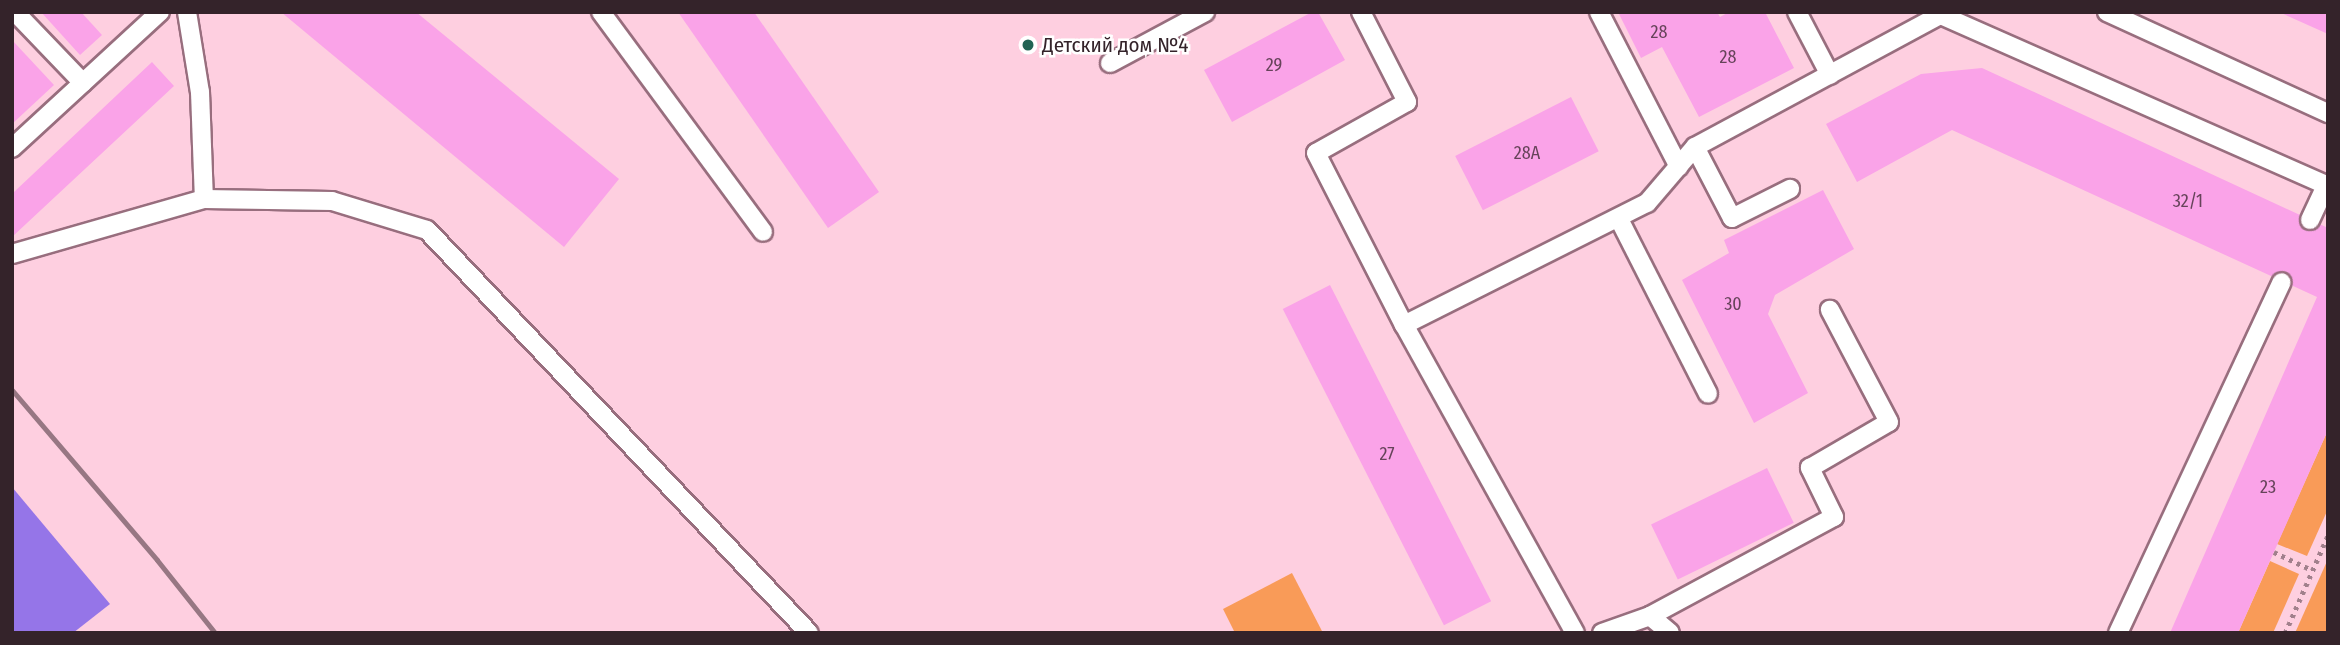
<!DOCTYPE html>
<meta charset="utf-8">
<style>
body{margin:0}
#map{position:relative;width:2340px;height:645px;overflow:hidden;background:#fecfe0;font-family:"Fira Sans Condensed",sans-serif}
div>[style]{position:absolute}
.green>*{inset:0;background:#f99b58}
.water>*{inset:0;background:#9575e8}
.building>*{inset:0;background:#faa3e8;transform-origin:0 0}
.path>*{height:4.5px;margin-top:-2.25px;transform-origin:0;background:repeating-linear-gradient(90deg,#a1808c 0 3.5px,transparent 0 8.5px)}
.roads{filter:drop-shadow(2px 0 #986e7e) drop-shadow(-2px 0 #986e7e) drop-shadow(0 2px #986e7e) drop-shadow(0 -2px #986e7e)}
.lane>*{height:18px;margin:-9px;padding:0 9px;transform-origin:9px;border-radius:9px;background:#fff}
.rail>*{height:5px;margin:-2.5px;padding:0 2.5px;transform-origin:2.5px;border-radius:2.5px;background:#977783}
.dots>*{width:19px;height:19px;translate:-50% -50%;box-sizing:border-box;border:4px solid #fff;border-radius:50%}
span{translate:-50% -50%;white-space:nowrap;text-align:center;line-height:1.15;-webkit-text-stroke:5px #fff;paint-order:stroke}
.number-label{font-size:18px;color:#66435a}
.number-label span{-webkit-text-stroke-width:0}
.poi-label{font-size:21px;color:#34232a}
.left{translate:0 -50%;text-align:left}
.frame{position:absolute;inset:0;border:14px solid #34232a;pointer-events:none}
</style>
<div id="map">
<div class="green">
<i style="clip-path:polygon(2328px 430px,2328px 509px,2307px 556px,2277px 544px)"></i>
<i style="clip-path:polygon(2328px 559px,2328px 633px,2295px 633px)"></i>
<i style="clip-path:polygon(2270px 561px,2299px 574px,2273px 633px,2238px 633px)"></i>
<i style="clip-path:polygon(1292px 573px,1323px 633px,1235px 633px,1223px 609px)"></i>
</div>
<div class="water">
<i style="clip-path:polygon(12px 487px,110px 604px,73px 633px,12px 633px)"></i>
</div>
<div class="building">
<i style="clip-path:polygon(41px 12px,81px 12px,102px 35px,80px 55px)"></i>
<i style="clip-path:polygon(281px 12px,416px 12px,619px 179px,564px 247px)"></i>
<i style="clip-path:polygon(678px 12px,754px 12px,879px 192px,828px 228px)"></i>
<i style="clip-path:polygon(1312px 12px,1318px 12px,1345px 60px,1232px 122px,1204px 70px)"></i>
<i style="clip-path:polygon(1618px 12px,1717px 12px,1720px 17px,1729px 12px,1765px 12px,1794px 68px,1699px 117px,1662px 47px,1641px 58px)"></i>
<i style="clip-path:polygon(2279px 12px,2328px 12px,2328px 34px)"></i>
<i style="clip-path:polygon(12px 40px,54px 85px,12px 124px)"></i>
<i style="clip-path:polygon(152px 62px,174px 86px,12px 237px,12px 189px,14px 192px)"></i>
<i style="clip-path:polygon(1982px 68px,2328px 228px,2328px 430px,2238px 633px,2170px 633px,2317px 297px,1952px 130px,1857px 182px,1826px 124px,1921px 74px)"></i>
<i style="left:1571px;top:97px;width:61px;height:130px;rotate:63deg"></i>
<i style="clip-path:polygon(1823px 190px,1854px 249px,1775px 295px,1768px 314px,1808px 393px,1754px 423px,1682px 280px,1729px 253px,1724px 240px)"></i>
<i style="left:1330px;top:285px;width:355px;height:53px;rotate:63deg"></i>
<i style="left:1767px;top:468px;width:61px;height:129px;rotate:64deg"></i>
</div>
<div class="path">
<i style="left:2274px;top:552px;width:42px;rotate:25.3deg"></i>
<i style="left:2285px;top:633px;width:107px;rotate:-66.3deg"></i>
</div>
<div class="roads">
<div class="lane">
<i style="left:15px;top:12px;width:98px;rotate:46.2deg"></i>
<i style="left:187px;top:12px;width:81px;rotate:80.8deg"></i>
<i style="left:200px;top:92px;width:107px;rotate:87.9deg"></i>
<i style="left:601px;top:12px;width:273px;rotate:53.6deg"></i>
<i style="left:1361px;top:12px;width:101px;rotate:62.9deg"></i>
<i style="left:1407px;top:102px;width:104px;rotate:150.7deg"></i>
<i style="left:1316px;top:153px;width:193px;rotate:62.9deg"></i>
<i style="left:1599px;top:12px;width:174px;rotate:62.7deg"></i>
<i style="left:1797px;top:12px;width:71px;rotate:62.4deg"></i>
<i style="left:1934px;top:12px;width:431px;rotate:23.8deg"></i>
<i style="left:2107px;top:12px;width:243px;rotate:24.6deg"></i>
<i style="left:1110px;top:63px;width:108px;rotate:-28.2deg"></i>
<i style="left:1695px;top:147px;width:80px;rotate:62.5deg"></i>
<i style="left:1732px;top:218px;width:65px;rotate:-26.6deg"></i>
<i style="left:12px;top:148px;width:201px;rotate:-42.6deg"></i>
<i style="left:1619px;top:219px;width:196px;rotate:63deg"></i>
<i style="left:2310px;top:220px;width:38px;rotate:-65deg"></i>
<i style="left:12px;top:254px;width:200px;rotate:-16deg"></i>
<i style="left:204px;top:199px;width:128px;rotate:0.9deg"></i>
<i style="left:332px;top:201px;width:99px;rotate:17deg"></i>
<i style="left:427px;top:230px;width:555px;rotate:46.53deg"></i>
<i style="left:1650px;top:616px;width:209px;rotate:-28.3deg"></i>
<i style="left:1834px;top:517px;width:55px;rotate:-116.1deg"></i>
<i style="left:1810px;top:468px;width:91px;rotate:-30.2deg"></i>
<i style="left:1889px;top:422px;width:127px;rotate:-117.8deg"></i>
<i style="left:1575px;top:633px;width:352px;rotate:-119deg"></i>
<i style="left:1404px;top:325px;width:272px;rotate:-26.7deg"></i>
<i style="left:1647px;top:203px;width:74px;rotate:-49.4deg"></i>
<i style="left:1695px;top:147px;width:278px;rotate:-28.3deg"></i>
<i style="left:1602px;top:633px;width:51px;rotate:-19.5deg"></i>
<i style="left:1650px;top:616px;width:26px;rotate:40deg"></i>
<i style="left:2118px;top:633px;width:387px;rotate:-65deg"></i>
</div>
</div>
<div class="rail">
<i style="left:12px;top:390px;width:223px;rotate:49.5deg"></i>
<i style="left:157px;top:560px;width:93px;rotate:51.5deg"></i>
</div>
<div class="dots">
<i style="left:1028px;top:45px;background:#206353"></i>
</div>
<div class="number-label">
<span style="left:1659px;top:32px">28</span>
<span style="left:1728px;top:57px">28</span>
<span style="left:1274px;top:65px">29</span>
<span style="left:1527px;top:153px">28А</span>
<span style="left:2188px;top:201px">32/1</span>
<span style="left:1733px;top:304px">30</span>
<span style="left:1387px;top:454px">27</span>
<span style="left:2268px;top:487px">23</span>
</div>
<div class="poi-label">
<span class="left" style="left:1042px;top:45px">Детский дом №4</span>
</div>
<div class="frame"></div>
</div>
